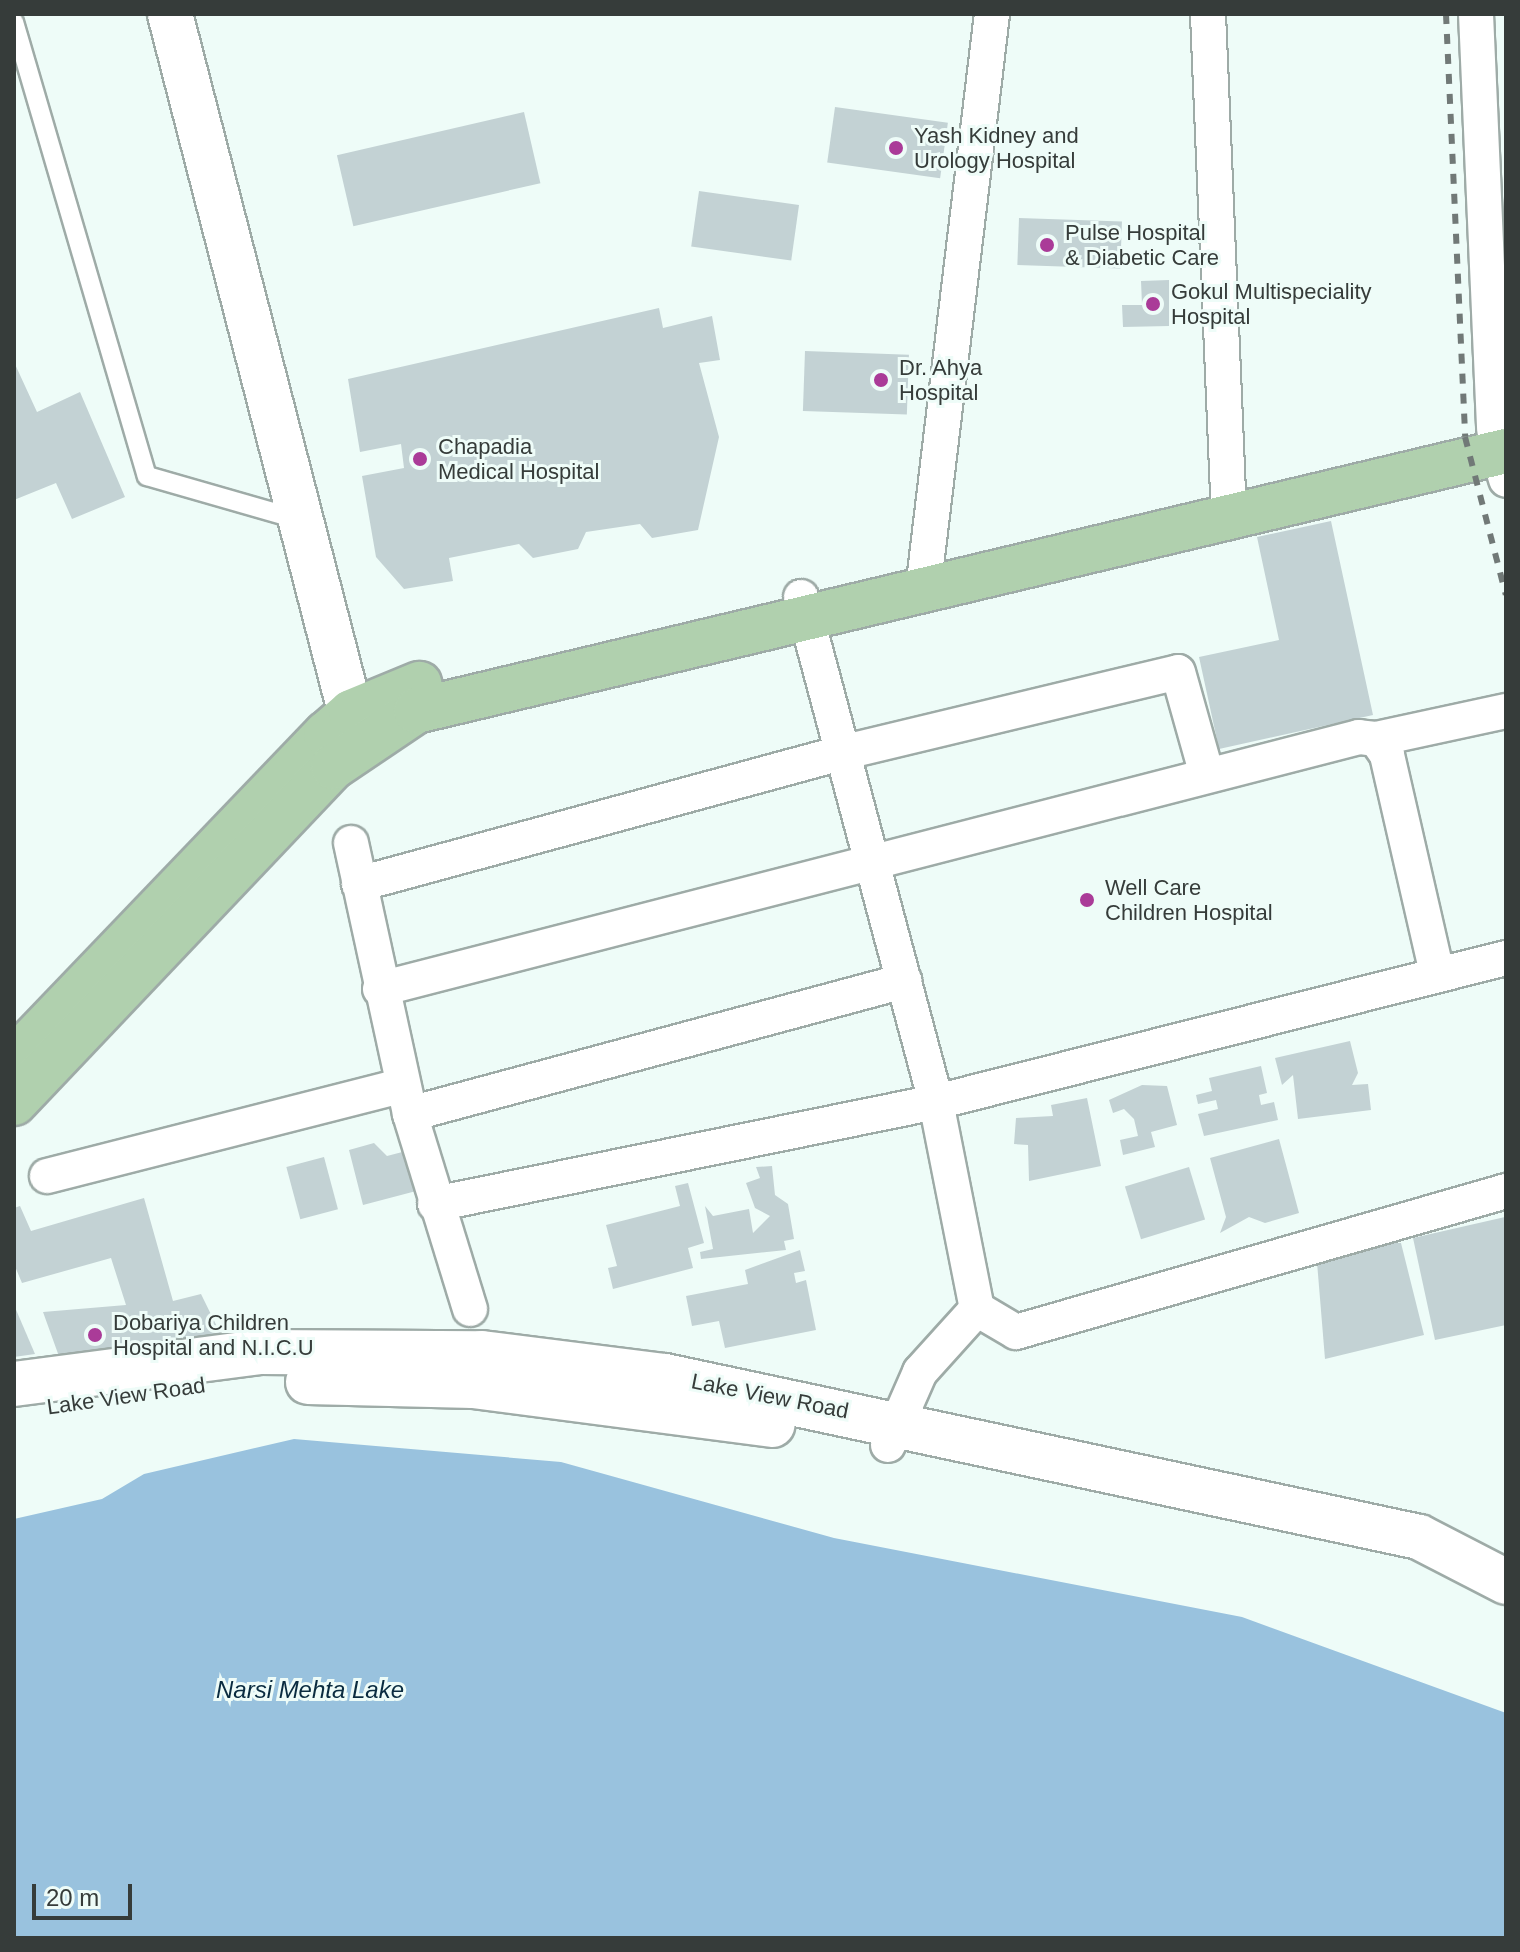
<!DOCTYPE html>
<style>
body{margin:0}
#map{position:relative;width:1520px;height:1952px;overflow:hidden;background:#eefcf8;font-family:Helvetica,sans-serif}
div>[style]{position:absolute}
.water>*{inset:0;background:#99c2de}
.building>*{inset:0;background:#c3d2d4;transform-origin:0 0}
.roads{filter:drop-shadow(2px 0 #9eaba7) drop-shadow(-2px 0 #9eaba7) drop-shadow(0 2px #9eaba7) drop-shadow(0 -2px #9eaba7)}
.lane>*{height:18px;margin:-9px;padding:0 9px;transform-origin:9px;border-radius:9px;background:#fff}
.street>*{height:34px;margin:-17px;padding:0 17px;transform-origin:17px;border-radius:17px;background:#fff}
.secondary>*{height:44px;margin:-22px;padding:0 22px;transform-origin:22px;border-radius:22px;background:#fff}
.primary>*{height:44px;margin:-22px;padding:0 22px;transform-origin:22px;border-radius:22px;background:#b0d0ae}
.rail>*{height:6px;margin-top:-3px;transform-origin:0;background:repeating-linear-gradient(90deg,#717977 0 10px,transparent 0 20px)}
.dots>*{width:22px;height:22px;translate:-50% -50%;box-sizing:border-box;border:4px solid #eefcf8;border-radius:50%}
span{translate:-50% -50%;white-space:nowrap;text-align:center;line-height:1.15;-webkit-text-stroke:6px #eefcf8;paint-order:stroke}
.poi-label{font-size:22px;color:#363c3a}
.left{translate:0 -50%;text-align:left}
.street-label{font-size:22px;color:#363c3a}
.water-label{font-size:24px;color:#0a2c40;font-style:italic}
.frame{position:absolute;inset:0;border:16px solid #363c3a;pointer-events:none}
.scale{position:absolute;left:32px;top:1884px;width:100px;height:36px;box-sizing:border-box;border:4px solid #363c3a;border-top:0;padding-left:10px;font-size:24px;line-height:28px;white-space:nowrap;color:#363c3a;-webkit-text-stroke:6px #eefcf8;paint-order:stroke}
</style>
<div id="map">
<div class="water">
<i style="clip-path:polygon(294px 1439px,561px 1462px,834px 1538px,1242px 1617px,1506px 1713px,1506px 1938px,14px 1938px,14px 1519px,102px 1499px,144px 1474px)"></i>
</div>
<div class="building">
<i style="left:835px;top:107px;width:114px;height:56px;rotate:8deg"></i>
<i style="left:524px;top:112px;width:73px;height:192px;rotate:77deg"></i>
<i style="left:699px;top:191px;width:101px;height:56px;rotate:8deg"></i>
<i style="left:1019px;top:218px;width:103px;height:47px;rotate:2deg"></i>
<i style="clip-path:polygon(1169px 280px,1169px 326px,1123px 327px,1122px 305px,1142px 305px,1141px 281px)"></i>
<i style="clip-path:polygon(659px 308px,663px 328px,712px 316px,720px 360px,699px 363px,719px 437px,698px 530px,652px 538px,640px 524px,586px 532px,578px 549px,533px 558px,519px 544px,449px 558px,453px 581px,404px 589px,376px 557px,362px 476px,404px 468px,401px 444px,360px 452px,348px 379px)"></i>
<i style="left:805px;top:351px;width:104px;height:60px;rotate:2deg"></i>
<i style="clip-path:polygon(14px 362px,37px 412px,80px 392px,125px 497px,72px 519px,56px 483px,14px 500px)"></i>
<i style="clip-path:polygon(1331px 521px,1373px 715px,1219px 749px,1199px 657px,1279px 640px,1257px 537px)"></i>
<i style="clip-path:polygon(1350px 1041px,1358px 1073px,1352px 1085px,1368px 1084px,1371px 1110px,1298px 1119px,1293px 1075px,1282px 1085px,1275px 1058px)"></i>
<i style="clip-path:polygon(1261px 1066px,1267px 1093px,1259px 1095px,1261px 1105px,1274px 1102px,1278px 1120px,1204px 1136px,1198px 1114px,1218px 1109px,1216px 1100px,1198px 1104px,1196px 1095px,1212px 1091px,1209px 1078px)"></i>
<i style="clip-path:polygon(1142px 1085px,1167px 1086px,1177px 1125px,1151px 1132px,1155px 1147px,1123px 1155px,1120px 1140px,1138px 1136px,1134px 1119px,1124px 1109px,1113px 1113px,1109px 1100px)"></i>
<i style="clip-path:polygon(1087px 1098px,1101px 1166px,1029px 1181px,1028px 1145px,1014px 1144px,1016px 1118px,1053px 1116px,1051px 1105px)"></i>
<i style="clip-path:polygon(1279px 1139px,1299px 1213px,1265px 1223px,1249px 1217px,1220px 1233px,1226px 1217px,1210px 1158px)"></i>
<i style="clip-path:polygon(374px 1143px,387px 1156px,410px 1150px,420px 1190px,363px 1205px,349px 1150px)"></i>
<i style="left:324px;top:1157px;width:54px;height:39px;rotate:75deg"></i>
<i style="clip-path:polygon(772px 1166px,775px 1195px,788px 1204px,794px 1239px,784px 1241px,786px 1250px,701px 1259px,700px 1252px,713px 1249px,705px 1206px,713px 1216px,749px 1209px,753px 1233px,770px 1216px,755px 1208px,746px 1183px,760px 1178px,756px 1167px)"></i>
<i style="left:1189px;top:1167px;width:55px;height:67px;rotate:73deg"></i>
<i style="clip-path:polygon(688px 1183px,704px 1243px,688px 1248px,693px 1268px,613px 1289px,608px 1268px,617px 1266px,606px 1225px,680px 1206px,675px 1186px)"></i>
<i style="clip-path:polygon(144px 1198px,173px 1301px,201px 1294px,227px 1347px,61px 1362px,43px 1312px,126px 1305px,111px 1258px,22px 1283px,14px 1264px,14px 1208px,20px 1206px,31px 1231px)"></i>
<i style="clip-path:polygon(1505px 1217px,1506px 1325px,1435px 1340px,1413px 1238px)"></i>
<i style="clip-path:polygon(1377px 1243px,1401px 1243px,1424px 1335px,1325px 1359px,1316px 1250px)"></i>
<i style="clip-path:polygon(800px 1250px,805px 1271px,794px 1273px,796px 1283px,806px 1280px,816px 1330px,725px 1348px,719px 1321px,692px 1326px,686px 1296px,748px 1284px,745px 1270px)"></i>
<i style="clip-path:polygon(14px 1305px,35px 1354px,14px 1357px)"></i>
</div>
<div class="roads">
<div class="lane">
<i style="left:14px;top:22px;width:473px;rotate:73.7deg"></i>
<i style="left:147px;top:476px;width:156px;rotate:16deg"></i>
</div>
<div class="street">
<i style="left:1208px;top:14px;width:504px;rotate:87.61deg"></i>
<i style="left:1476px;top:14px;width:416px;rotate:87.5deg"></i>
<i style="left:1498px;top:453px;width:28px;rotate:73deg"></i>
<i style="left:923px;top:590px;width:580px;rotate:-83.17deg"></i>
<i style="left:801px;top:597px;width:523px;rotate:75.03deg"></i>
<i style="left:936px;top:1102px;width:211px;rotate:78.8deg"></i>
<i style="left:977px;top:1309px;width:45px;rotate:30.5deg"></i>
<i style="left:1016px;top:1332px;width:510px;rotate:-16.05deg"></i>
<i style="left:1376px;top:739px;width:133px;rotate:-12.2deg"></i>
<i style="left:351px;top:843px;width:277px;rotate:77.7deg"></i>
<i style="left:410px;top:1114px;width:204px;rotate:72.9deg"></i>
<i style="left:359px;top:884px;width:504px;rotate:-15.2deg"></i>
<i style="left:845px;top:752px;width:342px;rotate:-13.5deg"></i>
<i style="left:1178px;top:672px;width:107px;rotate:74.3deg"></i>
<i style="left:380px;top:989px;width:1011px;rotate:-14.43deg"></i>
<i style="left:1359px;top:737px;width:17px;rotate:7deg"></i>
<i style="left:1376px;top:739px;width:19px;rotate:55deg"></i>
<i style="left:1387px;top:755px;width:225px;rotate:77.1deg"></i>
<i style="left:410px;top:1114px;width:512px;rotate:-15.07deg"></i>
<i style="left:47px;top:1176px;width:367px;rotate:-14.3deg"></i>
<i style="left:435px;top:1204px;width:511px;rotate:-11.51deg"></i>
<i style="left:936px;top:1102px;width:588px;rotate:-14.18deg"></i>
<i style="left:888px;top:1445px;width:80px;rotate:-66.3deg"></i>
<i style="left:920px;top:1372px;width:85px;rotate:-47.9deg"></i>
</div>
<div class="secondary">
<i style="left:170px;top:14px;width:756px;rotate:75.52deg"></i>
<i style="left:308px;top:1382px;width:165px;rotate:1.4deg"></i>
<i style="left:473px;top:1386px;width:302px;rotate:7.4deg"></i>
<i style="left:14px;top:1384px;width:247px;rotate:-7.4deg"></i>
<i style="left:259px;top:1352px;width:223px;rotate:0.3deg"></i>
<i style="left:482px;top:1353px;width:184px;rotate:7.2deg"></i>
<i style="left:665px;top:1376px;width:771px;rotate:12.05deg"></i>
<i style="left:1419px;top:1537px;width:98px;rotate:27.3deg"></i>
</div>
<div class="primary">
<i style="left:14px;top:1059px;width:451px;rotate:-46.2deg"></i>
<i style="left:326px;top:734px;width:33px;rotate:-41deg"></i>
<i style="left:351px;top:712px;width:74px;rotate:-22.4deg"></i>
<i style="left:14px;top:1103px;width:463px;rotate:-46.5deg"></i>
<i style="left:333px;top:767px;width:100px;rotate:-34deg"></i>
<i style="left:416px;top:711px;width:1121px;rotate:-13.42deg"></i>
</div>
</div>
<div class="rail">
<i style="left:1446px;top:14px;width:423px;rotate:87.4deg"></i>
<i style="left:1465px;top:437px;width:163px;rotate:75.5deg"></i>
</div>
<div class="dots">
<i style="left:896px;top:148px;background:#aa3b98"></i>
<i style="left:1047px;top:245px;background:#aa3b98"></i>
<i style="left:1153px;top:304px;background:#aa3b98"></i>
<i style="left:881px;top:380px;background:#aa3b98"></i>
<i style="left:420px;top:459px;background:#aa3b98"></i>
<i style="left:1087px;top:900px;background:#aa3b98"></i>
<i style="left:95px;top:1335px;background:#aa3b98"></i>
</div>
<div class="poi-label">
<span class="left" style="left:914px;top:148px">Yash Kidney and<br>Urology Hospital</span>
<span class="left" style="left:1065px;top:245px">Pulse Hospital<br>&amp; Diabetic Care</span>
<span class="left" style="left:1171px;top:304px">Gokul Multispeciality<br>Hospital</span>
<span class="left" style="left:899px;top:380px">Dr. Ahya<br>Hospital</span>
<span class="left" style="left:438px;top:459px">Chapadia<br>Medical Hospital</span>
<span class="left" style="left:1105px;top:900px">Well Care<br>Children Hospital</span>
<span class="left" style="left:113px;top:1335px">Dobariya Children<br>Hospital and N.I.C.U</span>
</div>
<div class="street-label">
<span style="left:126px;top:1396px;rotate:-8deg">Lake View Road</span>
<span style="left:770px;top:1396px;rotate:11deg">Lake View Road</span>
</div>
<div class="water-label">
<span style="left:310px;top:1690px">Narsi Mehta Lake</span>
</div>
<div class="frame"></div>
<div class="scale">20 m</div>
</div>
